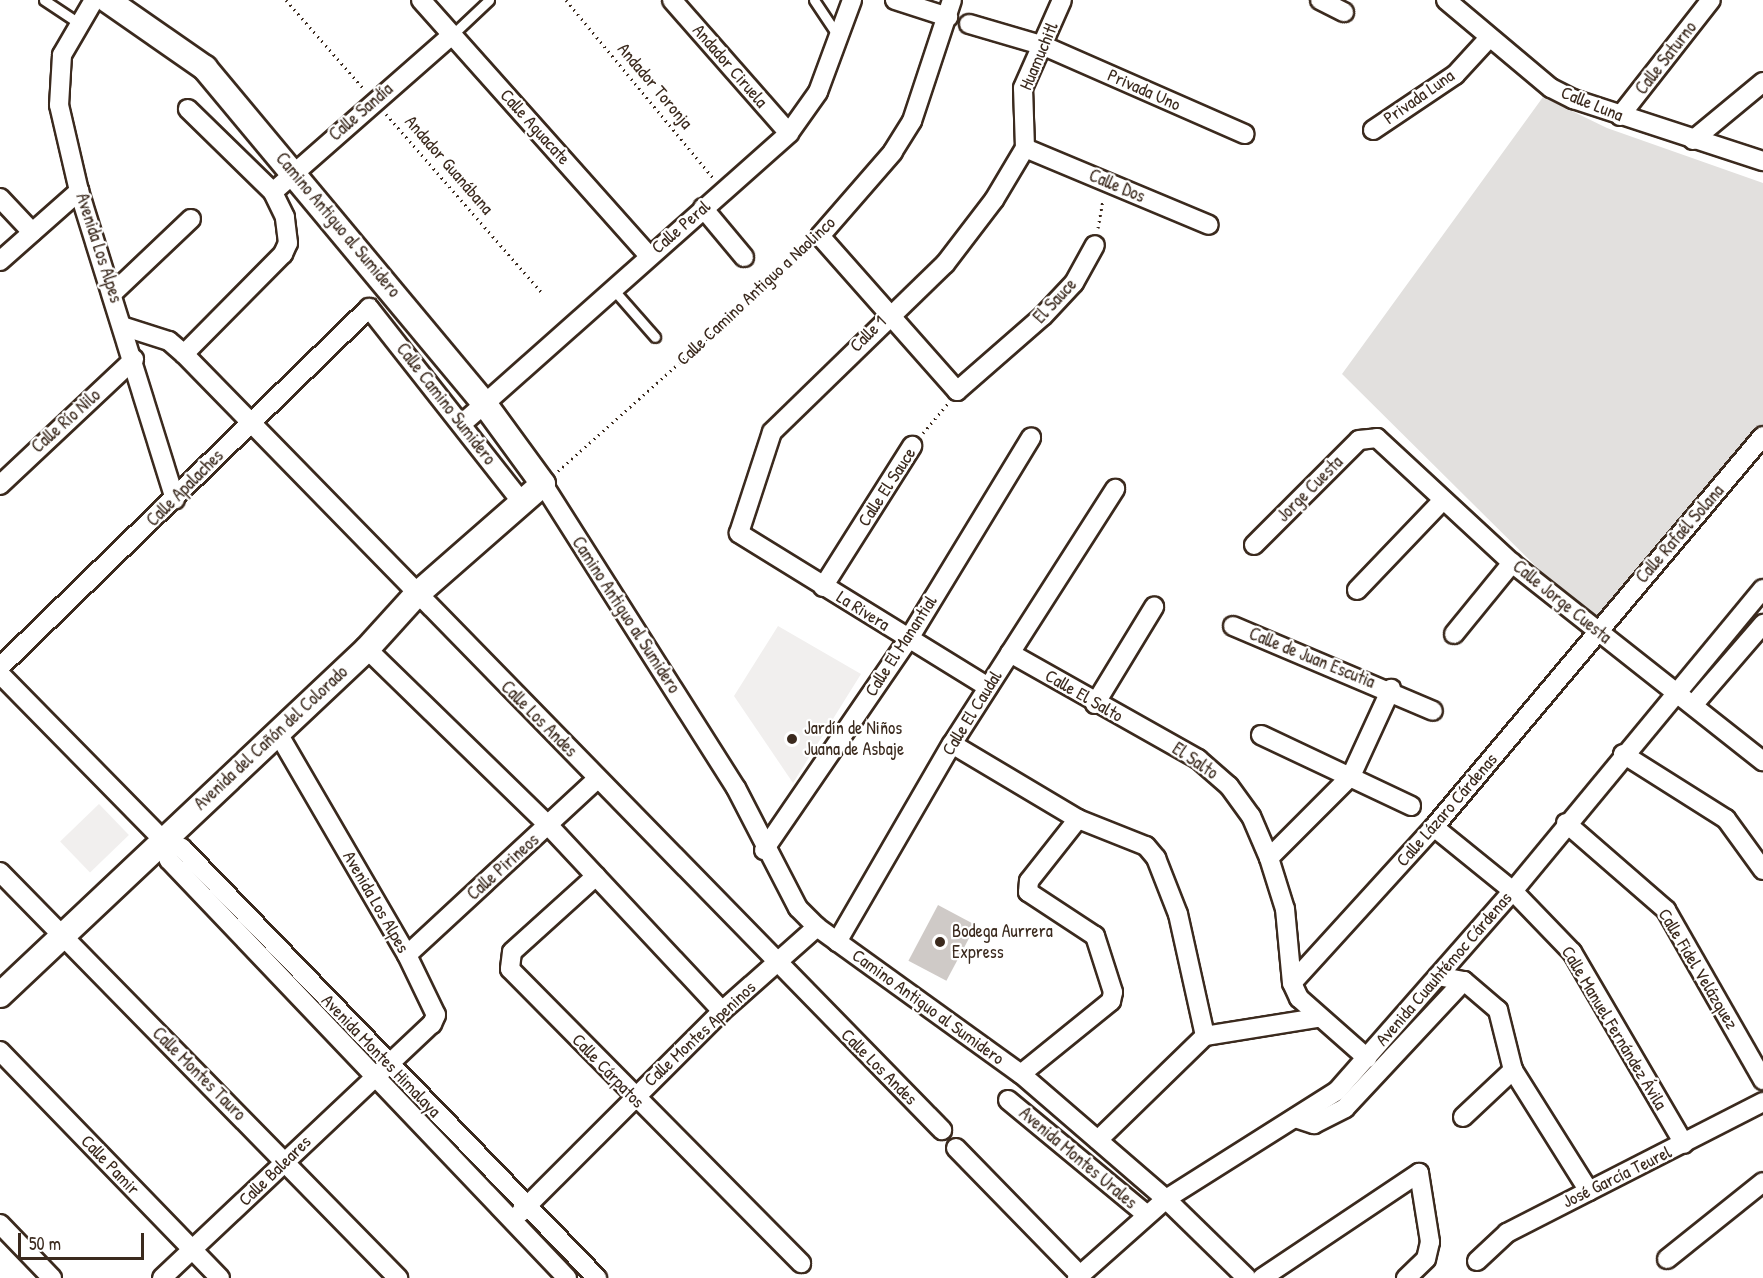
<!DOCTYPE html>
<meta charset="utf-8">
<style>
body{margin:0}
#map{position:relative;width:1763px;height:1278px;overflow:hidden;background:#fff;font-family:"Patrick Hand",sans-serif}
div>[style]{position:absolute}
.built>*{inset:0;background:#f1efee;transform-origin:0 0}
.green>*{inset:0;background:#e2e0de}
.building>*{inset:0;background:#cfcac7;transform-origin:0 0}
.path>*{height:3px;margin-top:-1.5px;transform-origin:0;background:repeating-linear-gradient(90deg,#3b2a1e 0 1.5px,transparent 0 6px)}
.roads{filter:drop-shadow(2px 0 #3b2a1e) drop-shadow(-2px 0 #3b2a1e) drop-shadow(0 2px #3b2a1e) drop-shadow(0 -2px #3b2a1e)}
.service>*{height:9px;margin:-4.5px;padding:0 4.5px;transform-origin:4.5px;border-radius:4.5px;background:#fff}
.minor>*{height:18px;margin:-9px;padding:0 9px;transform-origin:9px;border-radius:9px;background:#fff}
.secondary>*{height:24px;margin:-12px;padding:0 12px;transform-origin:12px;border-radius:12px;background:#fff}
.dots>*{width:16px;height:16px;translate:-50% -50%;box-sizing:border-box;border:3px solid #fff;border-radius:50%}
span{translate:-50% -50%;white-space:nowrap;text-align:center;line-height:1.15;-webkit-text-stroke:4.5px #fff;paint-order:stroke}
.street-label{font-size:18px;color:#3b2a1e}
.poi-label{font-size:18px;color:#3b2a1e}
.left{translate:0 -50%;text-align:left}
.scale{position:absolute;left:18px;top:1233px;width:126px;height:27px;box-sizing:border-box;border:3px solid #3b2a1e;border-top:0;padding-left:8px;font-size:18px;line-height:21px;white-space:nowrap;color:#3b2a1e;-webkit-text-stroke:4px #fff;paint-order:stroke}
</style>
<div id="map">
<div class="built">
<i style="clip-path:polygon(778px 626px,861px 674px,793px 783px,734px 696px)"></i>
<i style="left:99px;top:804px;width:43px;height:54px;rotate:46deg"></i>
</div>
<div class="green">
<i style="clip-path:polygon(1543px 97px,1607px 128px,1763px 183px,1763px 425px,1595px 625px,1342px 374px)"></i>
</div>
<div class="building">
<i style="left:938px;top:905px;width:43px;height:63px;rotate:28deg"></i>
</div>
<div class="path">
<i style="left:286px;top:0;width:118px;rotate:48.8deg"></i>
<i style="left:566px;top:0;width:232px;rotate:50.4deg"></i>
<i style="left:386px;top:114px;width:239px;rotate:48.9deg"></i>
<i style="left:1098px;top:228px;width:28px;rotate:-80deg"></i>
<i style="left:923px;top:433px;width:38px;rotate:-50deg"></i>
<i style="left:558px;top:471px;width:335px;rotate:-41.7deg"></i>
</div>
<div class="roads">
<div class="service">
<i style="left:44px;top:0;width:43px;rotate:33.7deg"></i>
<i style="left:814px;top:0;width:43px;rotate:56.3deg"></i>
<i style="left:452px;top:35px;width:51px;rotate:-43.4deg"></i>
<i style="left:612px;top:288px;width:65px;rotate:48.7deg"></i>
</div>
<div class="minor">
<i style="left:94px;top:0;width:64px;rotate:120.2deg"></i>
<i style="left:62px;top:55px;width:50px;rotate:93.4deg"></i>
<i style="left:59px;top:105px;width:88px;rotate:76.9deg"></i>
<i style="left:79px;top:191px;width:323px;rotate:72.7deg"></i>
<i style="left:421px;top:0;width:341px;rotate:48.3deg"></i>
<i style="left:672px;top:0;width:177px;rotate:48.7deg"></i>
<i style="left:895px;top:0;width:56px;rotate:17.8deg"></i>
<i style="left:952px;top:0;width:127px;rotate:108.3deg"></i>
<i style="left:912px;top:121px;width:36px;rotate:122deg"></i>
<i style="left:893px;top:152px;width:111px;rotate:131deg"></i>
<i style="left:820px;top:236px;width:207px;rotate:48.5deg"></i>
<i style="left:957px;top:391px;width:114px;rotate:-41.1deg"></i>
<i style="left:1043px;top:316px;width:45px;rotate:-46.8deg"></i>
<i style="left:1074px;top:283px;width:43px;rotate:-61.1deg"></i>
<i style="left:1320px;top:0;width:27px;rotate:27deg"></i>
<i style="left:1446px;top:0;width:137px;rotate:40deg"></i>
<i style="left:1551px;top:88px;width:25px;rotate:27deg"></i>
<i style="left:1573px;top:99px;width:200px;rotate:18.1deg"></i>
<i style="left:969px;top:24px;width:78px;rotate:16.3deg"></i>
<i style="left:1044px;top:46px;width:219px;rotate:23.7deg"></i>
<i style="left:1620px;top:116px;width:147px;rotate:-51.9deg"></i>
<i style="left:1373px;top:130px;width:99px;rotate:-33.9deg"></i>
<i style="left:1455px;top:75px;width:50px;rotate:-47.4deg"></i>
<i style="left:1693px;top:140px;width:91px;rotate:-39.6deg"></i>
<i style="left:1025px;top:148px;width:199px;rotate:22.7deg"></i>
<i style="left:1025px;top:148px;width:60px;rotate:-91.9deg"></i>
<i style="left:1023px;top:88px;width:96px;rotate:-66.1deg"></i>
<i style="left:273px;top:192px;width:238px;rotate:-41.3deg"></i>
<i style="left:0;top:198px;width:47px;rotate:46.7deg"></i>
<i style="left:703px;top:208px;width:64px;rotate:50.1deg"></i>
<i style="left:0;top:261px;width:106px;rotate:-41.5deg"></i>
<i style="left:114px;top:292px;width:106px;rotate:-43.5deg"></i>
<i style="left:125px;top:327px;width:46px;rotate:17.7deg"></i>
<i style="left:169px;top:341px;width:20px;rotate:41deg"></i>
<i style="left:184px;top:354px;width:1085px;rotate:45.67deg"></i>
<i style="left:184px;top:354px;width:141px;rotate:-45.3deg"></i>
<i style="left:283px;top:254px;width:12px;rotate:-66deg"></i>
<i style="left:288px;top:243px;width:26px;rotate:-97deg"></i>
<i style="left:285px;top:217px;width:28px;rotate:-116deg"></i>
<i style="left:273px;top:192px;width:119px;rotate:-135.7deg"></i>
<i style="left:464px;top:422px;width:435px;rotate:-41.6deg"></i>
<i style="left:789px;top:133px;width:50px;rotate:-54.7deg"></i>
<i style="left:818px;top:92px;width:98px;rotate:-69.7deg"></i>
<i style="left:543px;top:484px;width:360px;rotate:57.6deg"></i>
<i style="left:736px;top:788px;width:135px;rotate:62.7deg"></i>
<i style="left:798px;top:908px;width:27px;rotate:45deg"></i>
<i style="left:817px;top:927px;width:251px;rotate:35.8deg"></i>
<i style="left:1021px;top:1074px;width:191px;rotate:40.8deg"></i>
<i style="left:1166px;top:1199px;width:113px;rotate:44.3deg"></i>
<i style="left:0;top:485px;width:184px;rotate:-43.2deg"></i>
<i style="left:1254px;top:545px;width:148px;rotate:-45deg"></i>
<i style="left:1359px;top:440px;width:18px;rotate:-6deg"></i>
<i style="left:1377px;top:438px;width:184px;rotate:42.8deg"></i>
<i style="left:1512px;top:563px;width:320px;rotate:38.3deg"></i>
<i style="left:823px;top:587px;width:167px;rotate:-57.7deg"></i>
<i style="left:1357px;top:590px;width:124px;rotate:-46.3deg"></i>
<i style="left:1233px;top:626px;width:217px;rotate:23deg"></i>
<i style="left:1454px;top:634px;width:92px;rotate:-50.8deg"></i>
<i style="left:367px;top:649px;width:254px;rotate:44.2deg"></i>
<i style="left:549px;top:826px;width:253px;rotate:46.9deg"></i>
<i style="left:1010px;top:653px;width:216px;rotate:29.4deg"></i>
<i style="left:1198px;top:759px;width:41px;rotate:41.1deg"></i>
<i style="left:1229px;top:786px;width:37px;rotate:54deg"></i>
<i style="left:1251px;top:816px;width:46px;rotate:66.8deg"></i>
<i style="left:1269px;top:858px;width:53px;rotate:72.6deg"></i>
<i style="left:1285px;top:909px;width:74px;rotate:84.6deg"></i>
<i style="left:1292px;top:983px;width:17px;rotate:65deg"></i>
<i style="left:1299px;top:998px;width:91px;rotate:41.4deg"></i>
<i style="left:0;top:667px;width:515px;rotate:-44.21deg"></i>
<i style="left:369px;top:308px;width:246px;rotate:51.8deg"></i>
<i style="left:0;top:674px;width:231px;rotate:45.5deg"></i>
<i style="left:162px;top:839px;width:22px;rotate:24deg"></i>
<i style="left:182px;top:848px;width:598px;rotate:46.02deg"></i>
<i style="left:988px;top:687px;width:293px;rotate:-148.3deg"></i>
<i style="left:739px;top:533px;width:106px;rotate:-71.9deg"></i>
<i style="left:772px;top:432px;width:241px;rotate:-44.2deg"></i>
<i style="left:945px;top:264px;width:81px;rotate:-52.6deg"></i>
<i style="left:994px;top:200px;width:61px;rotate:-59.2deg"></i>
<i style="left:1095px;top:704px;width:114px;rotate:-58.7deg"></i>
<i style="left:1694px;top:704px;width:106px;rotate:-49.2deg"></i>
<i style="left:1261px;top:735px;width:166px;rotate:25.3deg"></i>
<i style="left:952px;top:744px;width:147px;rotate:30.8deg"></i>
<i style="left:1078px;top:819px;width:73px;rotate:21.7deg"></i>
<i style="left:1146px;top:846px;width:16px;rotate:50deg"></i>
<i style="left:1156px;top:858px;width:60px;rotate:68.6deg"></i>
<i style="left:1178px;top:914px;width:125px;rotate:77.5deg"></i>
<i style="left:1623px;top:754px;width:122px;rotate:32.3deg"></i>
<i style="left:1726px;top:819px;width:63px;rotate:54deg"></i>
<i style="left:1566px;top:823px;width:133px;rotate:41deg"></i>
<i style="left:1666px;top:910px;width:196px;rotate:60.3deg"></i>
<i style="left:1434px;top:827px;width:102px;rotate:39deg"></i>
<i style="left:1513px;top:891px;width:85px;rotate:46deg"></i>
<i style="left:1572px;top:952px;width:222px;rotate:59.7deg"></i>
<i style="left:162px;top:839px;width:22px;rotate:72deg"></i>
<i style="left:169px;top:860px;width:577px;rotate:46.4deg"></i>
<i style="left:764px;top:850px;width:255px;rotate:-55.6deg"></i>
<i style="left:908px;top:640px;width:237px;rotate:-58.7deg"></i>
<i style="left:1269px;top:858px;width:116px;rotate:-45deg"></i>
<i style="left:1351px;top:776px;width:96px;rotate:-65.3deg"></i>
<i style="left:0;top:872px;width:569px;rotate:45.57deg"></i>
<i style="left:596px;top:876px;width:113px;rotate:137.9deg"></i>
<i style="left:512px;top:952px;width:17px;rotate:97deg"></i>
<i style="left:510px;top:969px;width:414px;rotate:45.3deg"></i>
<i style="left:837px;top:942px;width:229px;rotate:-59.9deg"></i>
<i style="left:952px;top:744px;width:303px;rotate:-57.4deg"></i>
<i style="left:407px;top:955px;width:260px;rotate:-42.8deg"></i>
<i style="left:1438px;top:976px;width:26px;rotate:11deg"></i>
<i style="left:1464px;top:981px;width:45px;rotate:40.5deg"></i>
<i style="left:1498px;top:1010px;width:62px;rotate:76deg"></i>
<i style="left:1513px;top:1070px;width:143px;rotate:57.9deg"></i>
<i style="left:1292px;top:983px;width:211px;rotate:-47.7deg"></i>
<i style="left:1434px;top:827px;width:511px;rotate:-49.92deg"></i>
<i style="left:0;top:1051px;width:316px;rotate:45.9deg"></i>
<i style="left:1021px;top:1074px;width:116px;rotate:-39deg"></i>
<i style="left:1111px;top:1001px;width:9px;rotate:-77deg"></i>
<i style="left:1113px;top:992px;width:59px;rotate:-107.8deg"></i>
<i style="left:1095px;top:936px;width:80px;rotate:-146.7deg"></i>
<i style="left:1028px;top:892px;width:11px;rotate:-85deg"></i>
<i style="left:1029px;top:881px;width:79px;rotate:-51.7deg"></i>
<i style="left:1008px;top:1100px;width:180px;rotate:39.6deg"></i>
<i style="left:1463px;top:1117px;width:69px;rotate:-43.2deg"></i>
<i style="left:1295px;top:1118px;width:20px;rotate:18deg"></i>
<i style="left:1314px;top:1124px;width:35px;rotate:-27deg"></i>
<i style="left:1345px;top:1108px;width:174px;rotate:-46.9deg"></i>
<i style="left:1098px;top:1140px;width:149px;rotate:-44.2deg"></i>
<i style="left:1205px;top:1036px;width:114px;rotate:-9.1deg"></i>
<i style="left:956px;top:1148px;width:177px;rotate:45.7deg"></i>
<i style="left:520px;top:1213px;width:286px;rotate:-45deg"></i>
<i style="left:722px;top:1011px;width:127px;rotate:-41.5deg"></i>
<i style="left:0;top:1224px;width:75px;rotate:46.1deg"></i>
<i style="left:1667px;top:1259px;width:123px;rotate:-38.7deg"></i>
<i style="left:1477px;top:1261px;width:41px;rotate:-43deg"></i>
<i style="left:1507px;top:1233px;width:288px;rotate:-27.1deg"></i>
<i style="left:162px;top:1278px;width:371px;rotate:-43.3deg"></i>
<i style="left:432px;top:1024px;width:10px;rotate:-66deg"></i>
<i style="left:436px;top:1015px;width:67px;rotate:-115.8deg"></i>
<i style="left:407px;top:955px;width:258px;rotate:-120.2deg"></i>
<i style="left:1077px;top:1278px;width:119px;rotate:-41.6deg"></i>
<i style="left:1166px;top:1199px;width:202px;rotate:-32.3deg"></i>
<i style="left:1337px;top:1091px;width:266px;rotate:-48.7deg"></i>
<i style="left:1513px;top:891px;width:392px;rotate:-50.4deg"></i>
<i style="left:1262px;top:1278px;width:189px;rotate:-33.8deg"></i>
<i style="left:1419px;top:1173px;width:70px;rotate:80.9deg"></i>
<i style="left:1430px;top:1242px;width:17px;rotate:103deg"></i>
<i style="left:1426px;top:1259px;width:28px;rotate:136deg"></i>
</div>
<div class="secondary">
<i style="left:0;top:995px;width:504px;rotate:-43.31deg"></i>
<i style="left:367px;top:649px;width:72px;rotate:-47.8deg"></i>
<i style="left:415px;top:596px;width:170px;rotate:-41.2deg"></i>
<i style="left:543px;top:484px;width:100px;rotate:-126.1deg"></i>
<i style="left:484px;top:403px;width:436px;rotate:-129.8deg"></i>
<i style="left:205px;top:68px;width:119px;rotate:-145.2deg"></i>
</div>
</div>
<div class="dots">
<i style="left:792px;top:739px;background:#3b2a1e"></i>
<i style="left:940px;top:942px;background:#3b2a1e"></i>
</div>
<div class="street-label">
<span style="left:1039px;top:56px;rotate:-67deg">Huamuchitl</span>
<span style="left:1666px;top:58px;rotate:-52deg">Calle Saturno</span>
<span style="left:730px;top:66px;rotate:49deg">Andador Ciruela</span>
<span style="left:655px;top:86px;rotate:50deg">Andador Toronja</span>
<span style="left:1144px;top:90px;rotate:24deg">Privada Uno</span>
<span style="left:1419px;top:97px;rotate:-35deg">Privada Luna</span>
<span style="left:1592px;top:104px;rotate:22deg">Calle Luna</span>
<span style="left:361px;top:112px;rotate:-41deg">Calle Sandía</span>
<span style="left:535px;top:127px;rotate:48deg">Calle Aguacate</span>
<span style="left:449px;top:165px;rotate:49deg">Andador Guanábana</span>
<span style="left:1117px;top:186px;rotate:23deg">Calle Dos</span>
<span style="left:338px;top:225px;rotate:50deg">Camino Antiguo al Sumidero</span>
<span style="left:681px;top:227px;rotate:-41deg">Calle Peral</span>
<span style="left:99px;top:248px;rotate:72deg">Avenida Los Alpes</span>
<span style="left:756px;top:291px;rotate:-43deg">Calle Camino Antiguo a Naolinco</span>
<span style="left:1055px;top:301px;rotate:-47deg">El Sauce</span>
<span style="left:868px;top:334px;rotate:-45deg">Calle 1</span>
<span style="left:446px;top:404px;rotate:52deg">Calle Camino Sumidero</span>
<span style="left:66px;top:421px;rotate:-42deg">Calle Río Nilo</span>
<span style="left:887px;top:487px;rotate:-57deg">Calle El Sauce</span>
<span style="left:185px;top:488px;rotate:-45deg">Calle Apalaches</span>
<span style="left:1310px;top:489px;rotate:-45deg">Jorge Cuesta</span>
<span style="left:1680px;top:534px;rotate:-49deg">Calle Rafaél Solana</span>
<span style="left:1562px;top:602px;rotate:39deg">Calle Jorge Cuesta</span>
<span style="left:863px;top:611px;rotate:32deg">La Rivera</span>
<span style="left:626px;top:615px;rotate:57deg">Camino Antiguo al Sumidero</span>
<span style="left:901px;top:646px;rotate:-57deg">Calle El Manantial</span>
<span style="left:1312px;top:658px;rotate:22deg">Calle de Juan Escutia</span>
<span style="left:1084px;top:696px;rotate:30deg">Calle El Salto</span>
<span style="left:972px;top:713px;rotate:-58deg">Calle El Caudal</span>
<span style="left:539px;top:719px;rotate:45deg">Calle Los Andes</span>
<span style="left:271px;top:738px;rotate:-43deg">Avenida del Cañón del Colorado</span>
<span style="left:1195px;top:761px;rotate:34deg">El Salto</span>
<span style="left:1447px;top:810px;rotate:-49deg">Calle Lázaro Cárdenas</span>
<span style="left:503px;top:867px;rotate:-42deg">Calle Pirineos</span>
<span style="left:376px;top:902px;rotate:60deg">Avenida Los Alpes</span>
<span style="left:1444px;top:969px;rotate:-49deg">Avenida Cuauhtémoc Cárdenas</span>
<span style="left:1698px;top:969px;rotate:59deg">Calle Fidel Velázquez</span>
<span style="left:928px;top:1007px;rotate:36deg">Camino Antiguo al Sumidero</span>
<span style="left:1614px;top:1028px;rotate:59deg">Calle Manuel Fernández Ávila</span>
<span style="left:700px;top:1034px;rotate:-43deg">Calle Montes Apeninos</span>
<span style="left:381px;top:1056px;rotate:46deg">Avenida Montes Himalaya</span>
<span style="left:879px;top:1067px;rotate:45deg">Calle Los Andes</span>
<span style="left:608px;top:1071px;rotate:46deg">Calle Cárpatos</span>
<span style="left:199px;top:1074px;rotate:45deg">Calle Montes Tauro</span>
<span style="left:1078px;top:1158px;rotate:40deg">Avenida Montes Urales</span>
<span style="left:110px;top:1165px;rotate:46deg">Calle Pamir</span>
<span style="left:275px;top:1171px;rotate:-44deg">Calle Baleares</span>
<span style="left:1617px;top:1177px;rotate:-26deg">José García Teurel</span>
</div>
<div class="poi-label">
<span class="left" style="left:804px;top:739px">Jardín de Niños<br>Juana de Asbaje</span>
<span class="left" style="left:952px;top:942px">Bodega Aurrera<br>Express</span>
</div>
<div class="scale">50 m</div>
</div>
